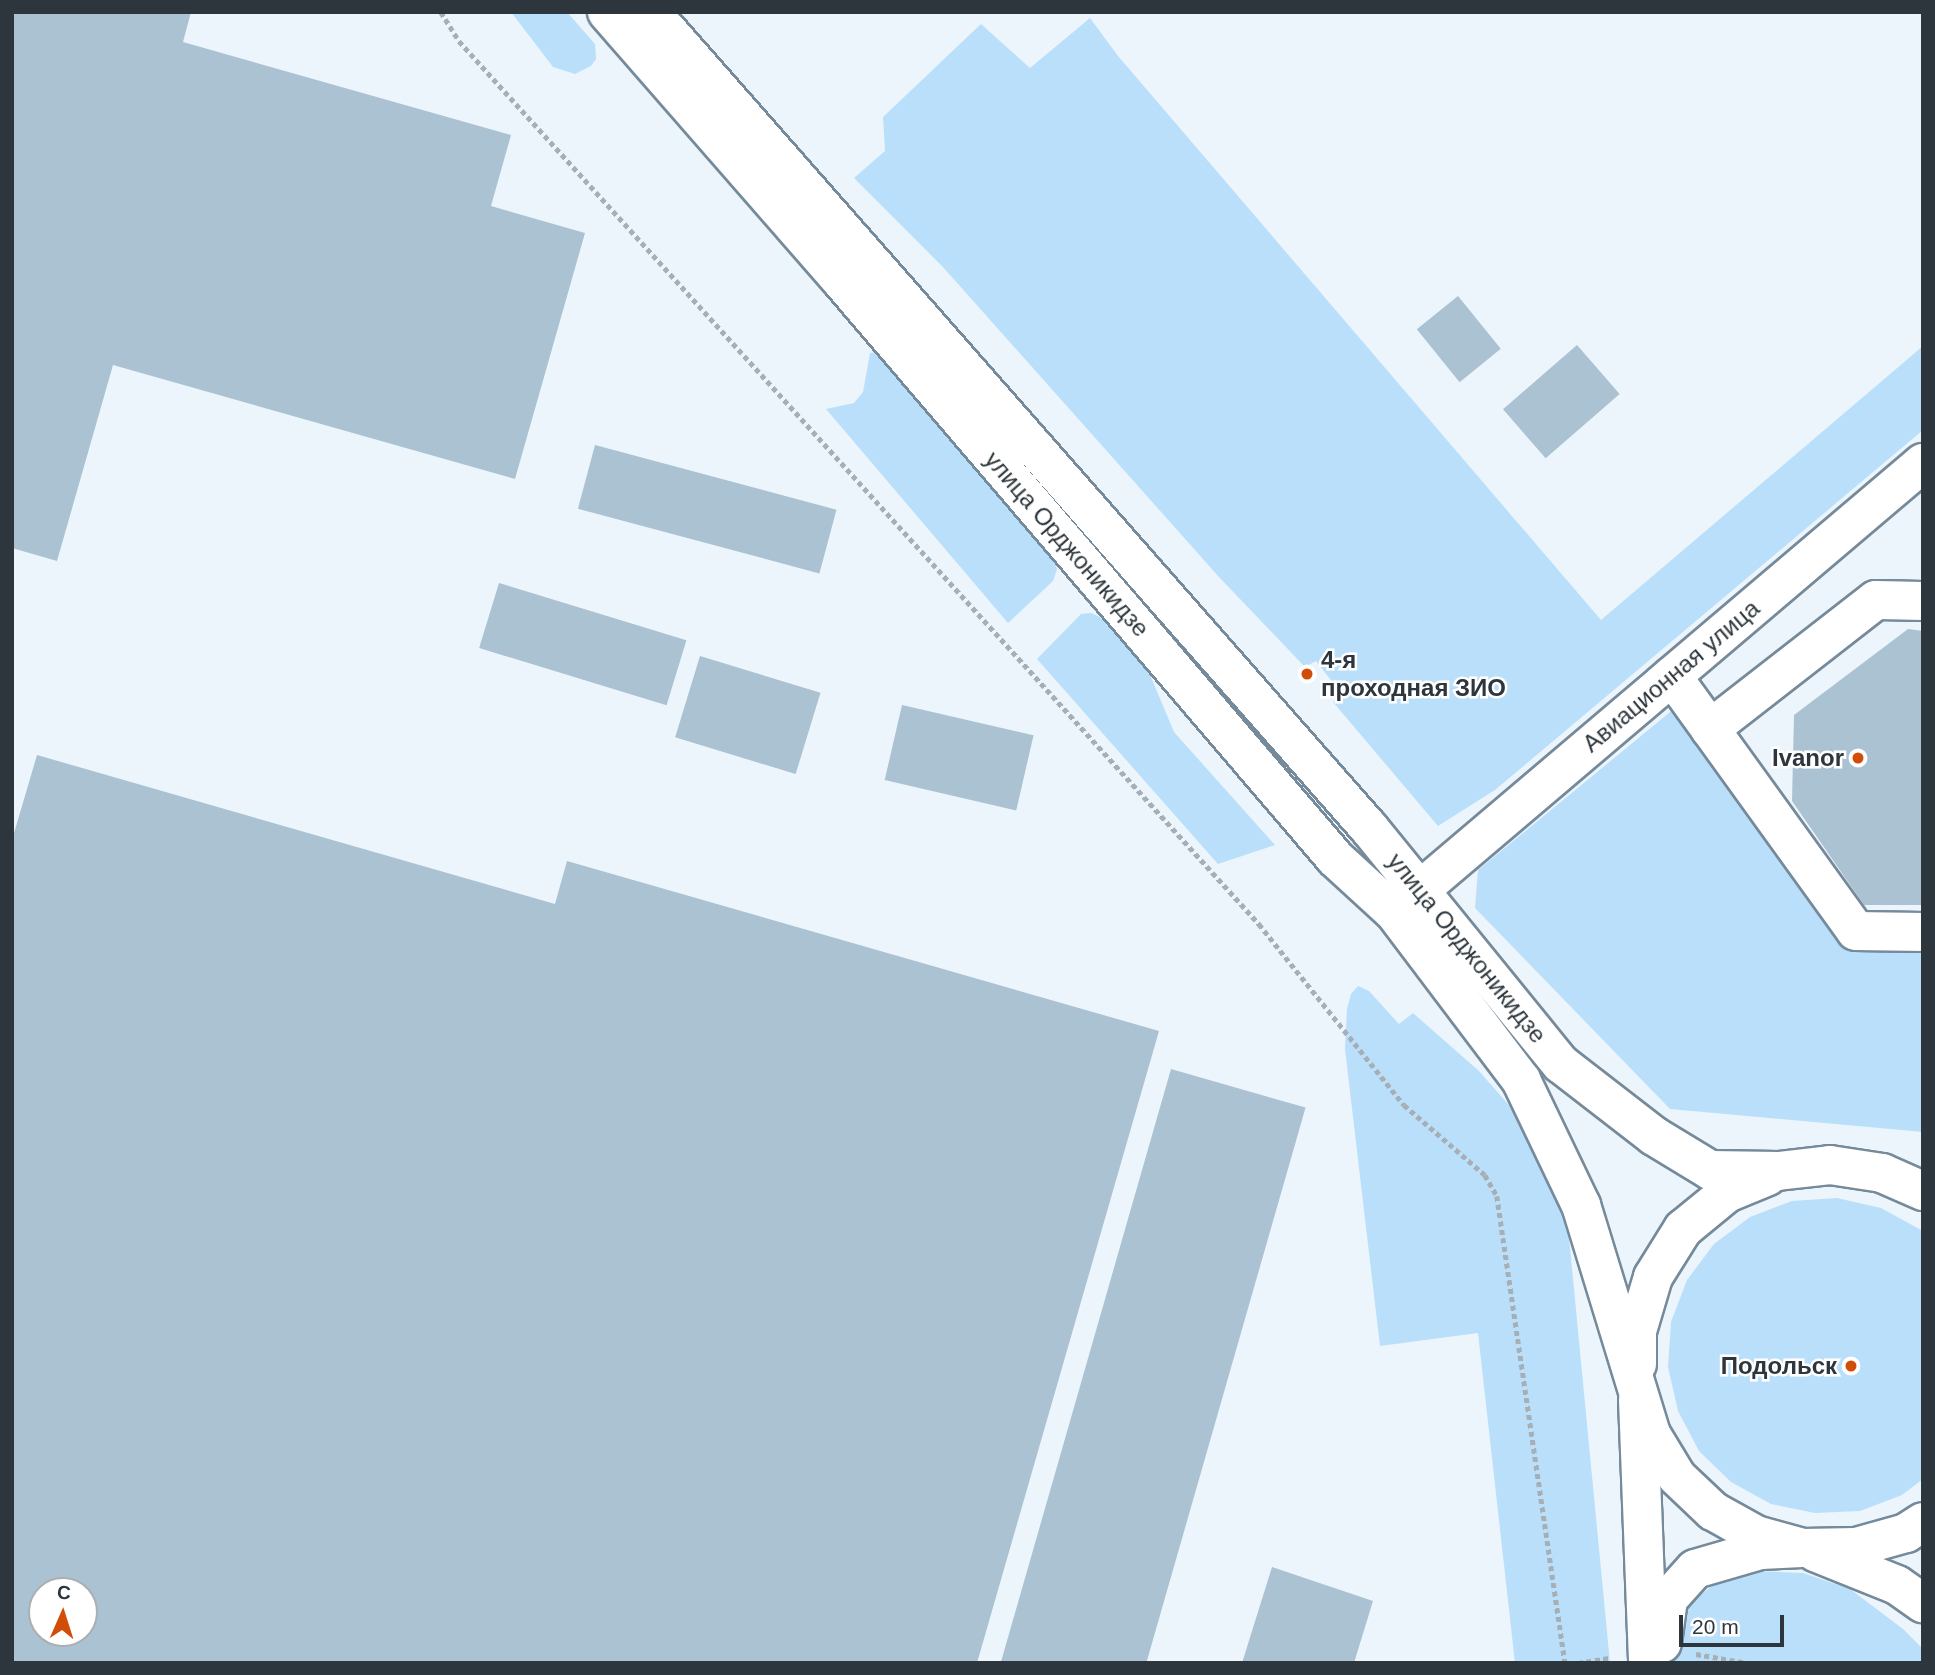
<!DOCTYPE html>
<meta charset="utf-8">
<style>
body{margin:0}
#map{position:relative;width:1935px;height:1675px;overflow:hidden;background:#ecf5fc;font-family:Arial,sans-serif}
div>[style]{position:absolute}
.green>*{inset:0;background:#badffa}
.building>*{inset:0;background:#abc2d2;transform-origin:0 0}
.path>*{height:4.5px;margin-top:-2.25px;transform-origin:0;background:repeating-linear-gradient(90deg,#a6afb5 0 5px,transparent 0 8.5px)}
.roads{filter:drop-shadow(2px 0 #758a9a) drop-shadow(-2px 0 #758a9a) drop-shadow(0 2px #758a9a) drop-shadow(0 -2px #758a9a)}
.minor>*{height:38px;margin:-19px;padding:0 19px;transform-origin:19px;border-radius:19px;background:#fff}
.major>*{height:38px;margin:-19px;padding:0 19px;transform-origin:19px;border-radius:19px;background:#fff}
.dots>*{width:19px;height:19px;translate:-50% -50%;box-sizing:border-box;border:4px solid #fff;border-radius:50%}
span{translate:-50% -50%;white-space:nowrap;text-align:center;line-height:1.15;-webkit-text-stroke:5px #fff;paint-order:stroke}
.street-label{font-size:24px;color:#2d363c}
.poi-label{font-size:24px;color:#2d363c;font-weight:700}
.left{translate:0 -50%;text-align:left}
.right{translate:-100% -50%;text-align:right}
.frame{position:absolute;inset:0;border:14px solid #2d363c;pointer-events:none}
.north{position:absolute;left:28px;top:1577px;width:70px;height:70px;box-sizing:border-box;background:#fff;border:2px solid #abafb1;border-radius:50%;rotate:3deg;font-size:19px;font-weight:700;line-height:28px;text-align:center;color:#2d363c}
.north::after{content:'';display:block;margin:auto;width:24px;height:32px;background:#d24d07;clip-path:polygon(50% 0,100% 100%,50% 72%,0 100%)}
.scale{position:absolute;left:1679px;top:1615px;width:105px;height:32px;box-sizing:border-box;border:4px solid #2d363c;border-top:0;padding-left:9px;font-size:21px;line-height:24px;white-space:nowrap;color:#2d363c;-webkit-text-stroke:5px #fff;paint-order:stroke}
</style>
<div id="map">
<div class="green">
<i style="clip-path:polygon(511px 12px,567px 12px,595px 44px,596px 59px,591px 66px,575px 74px,553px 67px)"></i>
<i style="clip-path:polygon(1090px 18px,1118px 56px,1601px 620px,1923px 346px,1923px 430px,1495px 790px,1438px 826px,1333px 702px,1341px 693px,1316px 661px,1305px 667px,1219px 577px,942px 266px,854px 178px,885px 151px,883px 117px,981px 24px,1030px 68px)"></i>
<i style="clip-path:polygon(877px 352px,1052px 557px,1057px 569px,1053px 581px,1008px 623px,826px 409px,854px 403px,863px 392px,870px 353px)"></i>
<i style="clip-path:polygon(1091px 613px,1100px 617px,1148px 670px,1174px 732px,1275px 845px,1218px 864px,1037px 659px,1081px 614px)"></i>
<i style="clip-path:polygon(1675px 708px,1849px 943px,1923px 945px,1923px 1132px,1670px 1109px,1475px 908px,1478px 870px)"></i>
<i style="clip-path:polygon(1358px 986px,1369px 991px,1399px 1024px,1413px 1013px,1479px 1071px,1522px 1120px,1550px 1175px,1569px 1237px,1610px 1663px,1515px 1663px,1478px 1333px,1380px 1346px,1345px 1049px,1347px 1009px,1351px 994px)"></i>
<i style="clip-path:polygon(1837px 1198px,1881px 1208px,1923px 1231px,1923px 1479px,1902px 1495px,1860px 1511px,1815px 1513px,1771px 1504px,1731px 1482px,1699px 1451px,1678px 1411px,1668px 1367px,1671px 1322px,1687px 1280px,1714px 1244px,1750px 1217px,1792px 1201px)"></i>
<i style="clip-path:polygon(1755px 1571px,1803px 1573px,1850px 1589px,1903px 1629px,1923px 1649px,1923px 1663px,1665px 1663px,1685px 1607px,1722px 1578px)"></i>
</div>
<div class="building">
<i style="clip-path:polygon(12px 12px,191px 12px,183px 42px,511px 135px,491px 206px,585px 233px,515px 479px,113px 365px,57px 561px,12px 548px)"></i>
<i style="left:1458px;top:296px;width:68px;height:53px;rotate:51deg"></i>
<i style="left:1577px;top:345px;width:65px;height:98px;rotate:49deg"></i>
<i style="left:595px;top:445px;width:250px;height:66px;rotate:15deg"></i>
<i style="left:499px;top:583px;width:196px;height:68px;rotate:17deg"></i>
<i style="clip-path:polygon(1908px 629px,1923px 631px,1923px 905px,1864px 905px,1792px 801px,1794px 715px)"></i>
<i style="left:700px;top:656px;width:126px;height:85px;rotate:17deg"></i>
<i style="left:902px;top:705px;width:135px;height:77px;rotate:13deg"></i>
<i style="clip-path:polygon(evenodd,37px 755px,555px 904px,567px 861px,1159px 1031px,977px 1663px,12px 1663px,12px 840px,37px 755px,42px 1591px,84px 1591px,84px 1633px,42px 1633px,42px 1591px)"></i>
<i style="left:1171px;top:1069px;width:140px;height:618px;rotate:16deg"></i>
<i style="clip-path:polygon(1272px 1567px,1373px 1601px,1354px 1663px,1242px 1663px)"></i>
</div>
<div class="path">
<i style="left:441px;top:12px;width:34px;rotate:58deg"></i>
<i style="left:459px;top:41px;width:1192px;rotate:47.82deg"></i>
<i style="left:1259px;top:924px;width:232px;rotate:51.3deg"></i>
<i style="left:1404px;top:1105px;width:107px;rotate:40.8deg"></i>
<i style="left:1485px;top:1175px;width:24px;rotate:60deg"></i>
<i style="left:1497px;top:1196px;width:472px;rotate:81.7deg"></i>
<i style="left:1696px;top:1654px;width:52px;rotate:10deg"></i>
<i style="left:1578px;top:1663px;width:33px;rotate:-9deg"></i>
</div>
<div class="roads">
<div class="minor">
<i style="left:1672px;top:676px;width:314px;rotate:54.2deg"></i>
<i style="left:1856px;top:931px;width:67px;rotate:0.9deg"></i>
<i style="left:1710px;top:729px;width:210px;rotate:-37.9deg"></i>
<i style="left:1876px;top:600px;width:47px;rotate:1.2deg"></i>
<i style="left:1420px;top:890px;width:660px;rotate:-40.33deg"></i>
<i style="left:1638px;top:1400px;width:263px;rotate:87.8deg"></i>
<i style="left:1662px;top:1643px;width:44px;rotate:-82.2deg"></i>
<i style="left:1668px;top:1599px;width:40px;rotate:-48deg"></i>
<i style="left:1695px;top:1569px;width:69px;rotate:-16.1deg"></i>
<i style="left:1761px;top:1550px;width:41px;rotate:-2.8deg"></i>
</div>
<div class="major">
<i style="left:607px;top:12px;width:354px;rotate:48.9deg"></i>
<i style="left:840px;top:279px;width:762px;rotate:49.47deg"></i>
<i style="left:1335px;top:858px;width:80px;rotate:42.5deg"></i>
<i style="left:1394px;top:912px;width:211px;rotate:52.9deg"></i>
<i style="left:1521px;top:1080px;width:139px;rotate:64.4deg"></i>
<i style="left:1581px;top:1205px;width:239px;rotate:73deg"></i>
<i style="left:1651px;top:1434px;width:50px;rotate:58.8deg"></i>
<i style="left:1677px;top:1477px;width:50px;rotate:43.4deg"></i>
<i style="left:1713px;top:1511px;width:49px;rotate:29.2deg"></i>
<i style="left:1756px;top:1535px;width:49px;rotate:15.5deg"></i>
<i style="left:1803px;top:1548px;width:53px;rotate:-1.1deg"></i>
<i style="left:1856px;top:1547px;width:52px;rotate:-15.6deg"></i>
<i style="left:1906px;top:1533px;width:20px;rotate:-33deg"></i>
<i style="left:651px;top:12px;width:1087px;rotate:48.66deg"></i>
<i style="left:1369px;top:828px;width:304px;rotate:50.9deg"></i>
<i style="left:1561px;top:1064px;width:118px;rotate:37.7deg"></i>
<i style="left:1654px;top:1136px;width:66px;rotate:31.3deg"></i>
<i style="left:1710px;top:1170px;width:68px;rotate:0.8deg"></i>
<i style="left:1778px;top:1171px;width:52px;rotate:-6.6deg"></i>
<i style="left:1830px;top:1165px;width:53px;rotate:8.7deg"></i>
<i style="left:1882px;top:1173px;width:45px;rotate:23.7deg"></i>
<i style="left:1637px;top:1364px;width:33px;rotate:-90deg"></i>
<i style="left:1637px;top:1331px;width:56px;rotate:-73.5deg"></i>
<i style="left:1653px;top:1277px;width:57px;rotate:-58deg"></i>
<i style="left:1683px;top:1229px;width:57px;rotate:-39.3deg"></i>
<i style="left:1727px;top:1193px;width:44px;rotate:-22.5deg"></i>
<i style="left:1815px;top:1552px;width:88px;rotate:21.9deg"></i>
<i style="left:1897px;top:1585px;width:32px;rotate:35deg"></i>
</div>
</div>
<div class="dots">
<i style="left:1307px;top:674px;background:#d24d07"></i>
<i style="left:1858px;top:758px;background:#d24d07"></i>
<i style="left:1851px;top:1366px;background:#d24d07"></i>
</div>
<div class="street-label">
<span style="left:1067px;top:544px;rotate:49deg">улица Орджоникидзе</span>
<span style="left:1671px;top:676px;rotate:-40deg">Авиационная улица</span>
<span style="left:1467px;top:948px;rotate:51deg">улица Орджоникидзе</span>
</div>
<div class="poi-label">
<span class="left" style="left:1321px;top:674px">4-я<br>проходная ЗИО</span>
<span class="right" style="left:1844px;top:758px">Ivanor</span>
<span class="right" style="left:1837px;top:1366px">Подольск</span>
</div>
<div class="frame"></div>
<div class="north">С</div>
<div class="scale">20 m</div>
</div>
